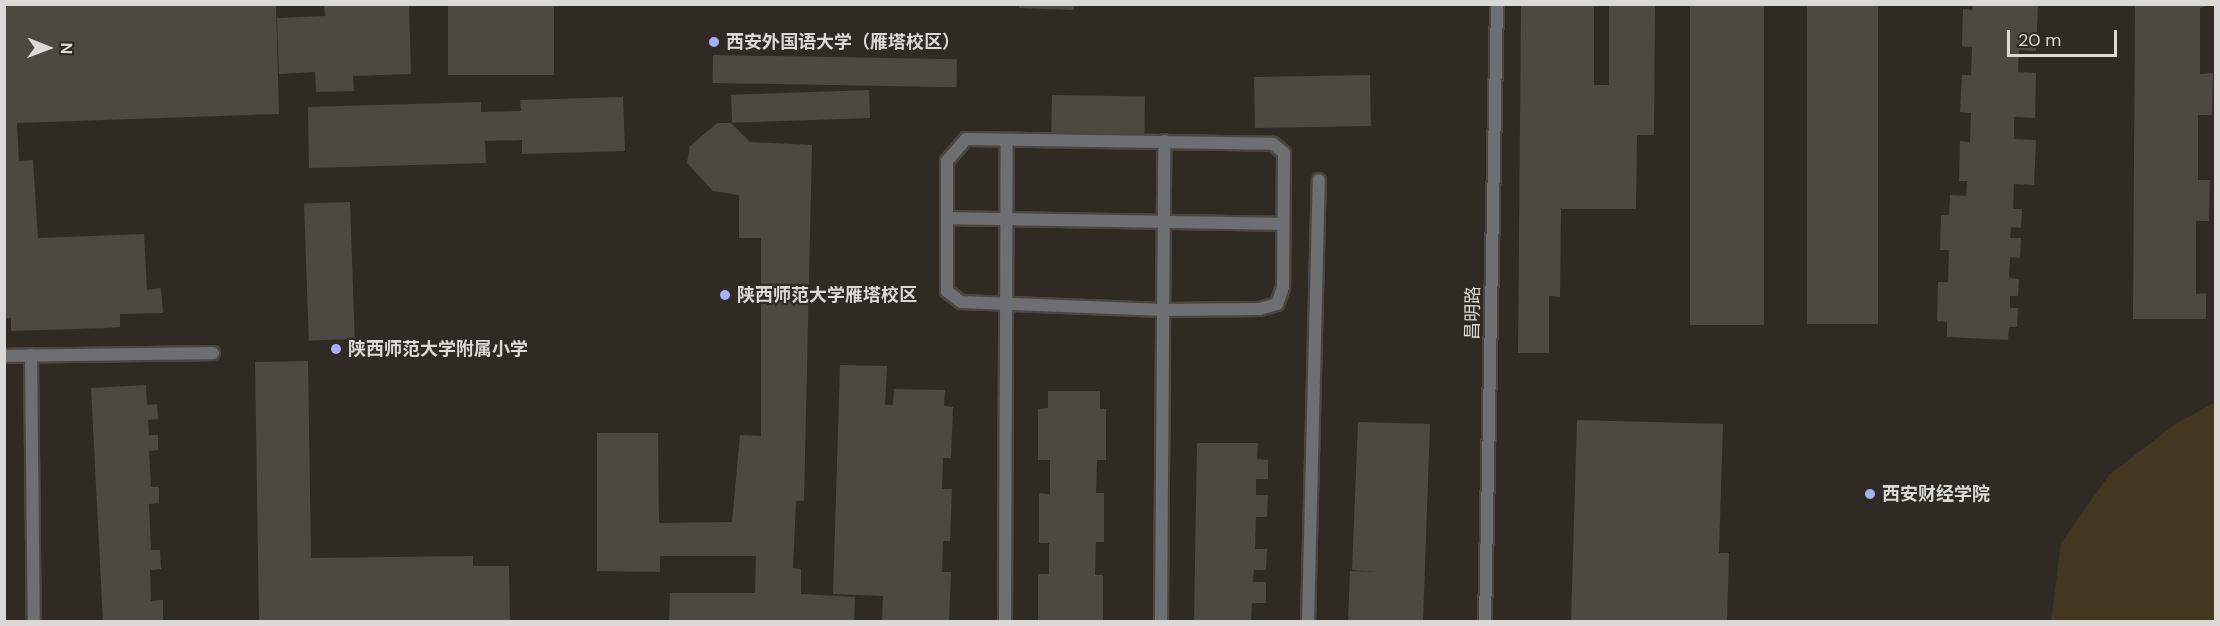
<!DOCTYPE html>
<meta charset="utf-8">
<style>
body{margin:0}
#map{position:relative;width:2220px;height:626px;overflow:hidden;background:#2f2b24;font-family:"DM Sans","Noto Sans SC",sans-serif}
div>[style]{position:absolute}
.green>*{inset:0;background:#43381f}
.building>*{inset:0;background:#4c4942;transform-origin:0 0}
.roads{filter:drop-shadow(2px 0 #4b4740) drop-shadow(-2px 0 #4b4740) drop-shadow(0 2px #4b4740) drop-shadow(0 -2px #4b4740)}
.service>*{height:12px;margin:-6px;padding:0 6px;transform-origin:6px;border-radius:6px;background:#6e6f72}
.minor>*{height:12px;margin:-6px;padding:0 6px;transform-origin:6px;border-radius:6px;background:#6e6f72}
.tertiary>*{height:12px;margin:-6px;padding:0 6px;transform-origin:6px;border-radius:6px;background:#6e6f72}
.dots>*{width:16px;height:16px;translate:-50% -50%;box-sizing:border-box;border:3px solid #2f2b24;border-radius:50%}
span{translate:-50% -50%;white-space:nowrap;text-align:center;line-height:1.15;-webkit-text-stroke:4.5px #2f2b24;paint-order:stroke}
.poi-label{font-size:18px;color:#dbd9d5;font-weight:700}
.left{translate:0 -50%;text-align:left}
.street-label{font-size:18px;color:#dbd9d5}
.frame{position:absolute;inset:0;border:6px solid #dbd9d5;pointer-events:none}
.north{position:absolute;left:18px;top:18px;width:60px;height:60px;-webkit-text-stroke:4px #2f2b24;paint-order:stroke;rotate:91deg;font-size:16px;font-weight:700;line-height:24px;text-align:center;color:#dbd9d5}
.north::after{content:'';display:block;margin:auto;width:21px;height:27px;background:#dbd9d5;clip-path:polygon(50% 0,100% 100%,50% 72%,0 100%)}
.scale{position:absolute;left:2007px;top:30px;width:110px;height:27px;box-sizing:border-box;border:3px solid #dbd9d5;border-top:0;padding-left:8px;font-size:18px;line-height:21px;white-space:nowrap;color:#dbd9d5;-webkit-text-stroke:4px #2f2b24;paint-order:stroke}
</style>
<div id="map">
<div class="green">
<i style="clip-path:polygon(2215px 402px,2215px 621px,2051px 621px,2061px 543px,2109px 475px,2174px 425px)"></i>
</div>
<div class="building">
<i style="clip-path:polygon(4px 4px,276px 4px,279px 114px,17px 123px,19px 161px,33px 160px,38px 238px,144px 234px,147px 290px,161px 288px,163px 313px,120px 314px,120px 327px,106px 328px,11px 331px,11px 318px,4px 318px)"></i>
<i style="clip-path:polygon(324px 4px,409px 4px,411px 74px,353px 76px,354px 91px,316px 92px,315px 72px,279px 74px,277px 18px,325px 16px)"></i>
<i style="left:448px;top:4px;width:106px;height:71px"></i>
<i style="clip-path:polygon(1019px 4px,1074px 4px,1074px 10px,1019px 8px)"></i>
<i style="clip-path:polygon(1521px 4px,1594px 4px,1594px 85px,1609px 85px,1609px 4px,1655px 4px,1654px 135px,1637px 135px,1636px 209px,1561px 209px,1560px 297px,1549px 296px,1549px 353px,1518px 353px)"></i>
<i style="left:1690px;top:4px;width:74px;height:321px"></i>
<i style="left:1807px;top:4px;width:71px;height:320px"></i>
<i style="clip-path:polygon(1973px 4px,2038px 6px,2036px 51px,2019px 50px,2018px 72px,2036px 73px,2035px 118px,2014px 117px,2014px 139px,2036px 140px,2034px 185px,2014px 184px,2013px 209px,2022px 209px,2021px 228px,2011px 227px,2010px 238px,2021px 238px,2020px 258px,2010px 257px,2009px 278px,2019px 279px,2018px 296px,2010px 296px,2010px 308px,2018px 308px,2017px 327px,2009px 327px,2008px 340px,1947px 337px,1947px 322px,1937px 321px,1938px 282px,1948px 282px,1949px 250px,1940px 250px,1941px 215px,1949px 215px,1950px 195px,1966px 196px,1967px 181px,1959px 181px,1960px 141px,1970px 142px,1971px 113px,1960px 112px,1962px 75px,1971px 75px,1972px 47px,1962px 46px,1963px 9px,1972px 10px)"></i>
<i style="clip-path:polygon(2135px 4px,2213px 4px,2200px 8px,2200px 74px,2213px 73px,2212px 115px,2198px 115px,2198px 180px,2210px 180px,2209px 221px,2196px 221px,2196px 294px,2206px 293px,2206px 319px,2133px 319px)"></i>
<i style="left:713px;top:55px;width:244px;height:28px;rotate:1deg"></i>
<i style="left:1370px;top:75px;width:51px;height:116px;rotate:89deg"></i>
<i style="left:869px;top:90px;width:28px;height:138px;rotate:88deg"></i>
<i style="left:1052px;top:95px;width:93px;height:49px;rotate:1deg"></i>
<i style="clip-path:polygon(623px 97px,625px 151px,522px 154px,522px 140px,485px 141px,486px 163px,309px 168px,308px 107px,481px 102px,481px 112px,521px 111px,520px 100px)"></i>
<i style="clip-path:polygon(717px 123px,731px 123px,750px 142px,812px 145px,804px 501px,796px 501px,793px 568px,801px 569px,801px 594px,855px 597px,854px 622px,669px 622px,670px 593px,755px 593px,756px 556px,660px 556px,660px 572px,597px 571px,597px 433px,658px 433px,659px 523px,732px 522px,740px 435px,761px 436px,761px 238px,739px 238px,739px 195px,713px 191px,687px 163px,690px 146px)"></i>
<i style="left:350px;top:202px;width:137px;height:46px;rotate:88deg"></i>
<i style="clip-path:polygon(308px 361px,311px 558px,473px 556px,473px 566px,509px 566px,510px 622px,259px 622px,255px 362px)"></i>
<i style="clip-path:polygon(840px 365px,887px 366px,885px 405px,893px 405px,894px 389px,945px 390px,944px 406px,953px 407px,951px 458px,943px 458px,942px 489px,952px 489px,950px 541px,943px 541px,942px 572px,951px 572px,949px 622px,882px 622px,883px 596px,833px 594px)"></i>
<i style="clip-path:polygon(146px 385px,147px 405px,157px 404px,158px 419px,148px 420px,149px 435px,158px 435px,158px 450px,149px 451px,151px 487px,159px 487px,159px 503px,149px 504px,151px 550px,160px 550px,161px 569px,150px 570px,151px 601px,163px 600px,163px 620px,103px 622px,91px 388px)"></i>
<i style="clip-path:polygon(1048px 391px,1100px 391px,1100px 409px,1106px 409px,1106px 460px,1097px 460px,1096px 493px,1104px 493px,1104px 542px,1096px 542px,1095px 575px,1103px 575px,1103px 622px,1038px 622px,1038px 574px,1049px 574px,1049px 543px,1039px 543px,1039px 493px,1050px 494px,1050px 460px,1038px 460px,1038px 409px,1048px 408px)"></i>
<i style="clip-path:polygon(1577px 420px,1723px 424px,1719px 553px,1729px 553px,1727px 622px,1571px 622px)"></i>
<i style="clip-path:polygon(1358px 422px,1430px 424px,1423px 622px,1348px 622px,1350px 571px,1377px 572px,1352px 570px)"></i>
<i style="clip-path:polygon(1197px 443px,1258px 443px,1257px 459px,1268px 460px,1268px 479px,1256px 479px,1256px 495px,1268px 495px,1267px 517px,1256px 517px,1255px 549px,1267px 549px,1266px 570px,1254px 570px,1253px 582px,1266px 582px,1266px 603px,1252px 603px,1251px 622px,1194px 622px)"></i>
</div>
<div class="roads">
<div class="service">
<i style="left:966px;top:139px;width:307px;rotate:0.9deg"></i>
<i style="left:1273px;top:144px;width:14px;rotate:39deg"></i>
<i style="left:1284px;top:153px;width:134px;rotate:90.4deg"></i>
<i style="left:1283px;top:287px;width:18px;rotate:109deg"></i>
<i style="left:1277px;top:304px;width:18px;rotate:164deg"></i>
<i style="left:1260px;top:309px;width:97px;rotate:179.4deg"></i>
<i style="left:1163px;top:310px;width:202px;rotate:-177.7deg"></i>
<i style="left:961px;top:302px;width:18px;rotate:-142deg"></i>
<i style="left:947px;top:291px;width:130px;rotate:-90deg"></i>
<i style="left:947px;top:161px;width:29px;rotate:-49deg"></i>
<i style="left:947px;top:218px;width:336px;rotate:1deg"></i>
<i style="left:1005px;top:622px;width:482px;rotate:-89.8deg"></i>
<i style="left:1161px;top:622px;width:481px;rotate:-89.6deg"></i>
<i style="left:1308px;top:622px;width:442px;rotate:-88.6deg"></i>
</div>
<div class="minor">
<i style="left:31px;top:355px;width:267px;rotate:89.4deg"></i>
<i style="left:4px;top:356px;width:209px;rotate:-0.8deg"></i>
</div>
<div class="tertiary">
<i style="left:1485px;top:622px;width:618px;rotate:-88.89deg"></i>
</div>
</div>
<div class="dots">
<i style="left:714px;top:42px;background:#a6b1fc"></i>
<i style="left:725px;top:295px;background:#a6b1fc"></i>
<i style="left:336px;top:349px;background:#a6b1fc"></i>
<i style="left:1870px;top:494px;background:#a6b1fc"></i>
</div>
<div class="poi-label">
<span class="left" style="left:726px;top:42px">西安外国语大学（雁塔校区）</span>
<span class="left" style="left:737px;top:295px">陕西师范大学雁塔校区</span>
<span class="left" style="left:348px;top:349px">陕西师范大学附属小学</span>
<span class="left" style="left:1882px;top:494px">西安财经学院</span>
</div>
<div class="street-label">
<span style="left:1473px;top:313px;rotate:-89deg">昌明路</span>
</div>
<div class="frame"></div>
<div class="north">N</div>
<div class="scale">20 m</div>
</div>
